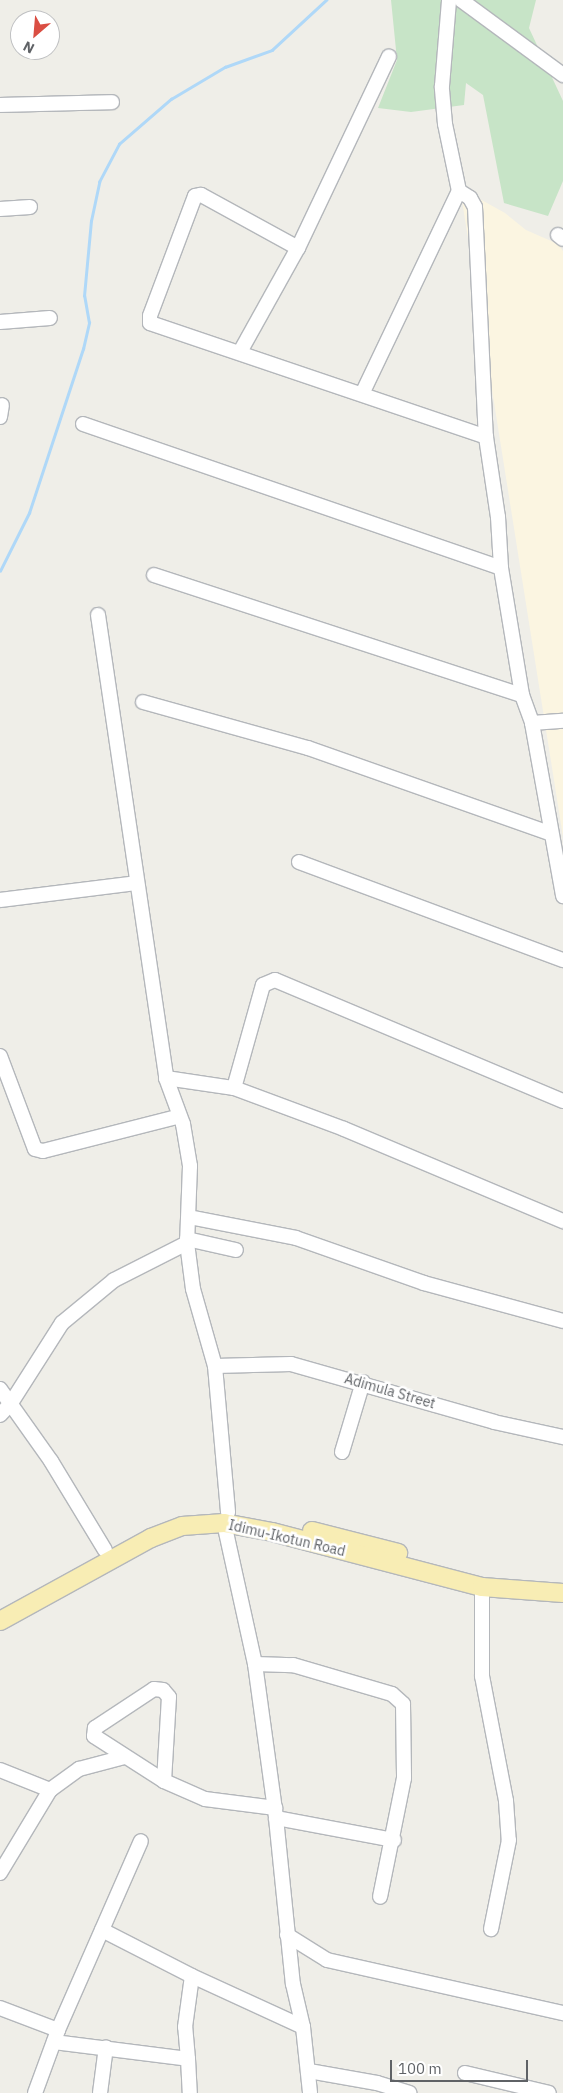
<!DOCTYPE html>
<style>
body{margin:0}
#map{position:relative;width:563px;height:2093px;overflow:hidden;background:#efeee8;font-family:"IBM Plex Sans",sans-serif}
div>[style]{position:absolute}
.commercial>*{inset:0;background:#fbf5e1}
.green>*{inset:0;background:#c7e4c7}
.stream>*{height:2.5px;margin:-1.25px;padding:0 1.25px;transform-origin:1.25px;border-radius:1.25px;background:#afd8f8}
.roads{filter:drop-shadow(1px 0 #b4b7bb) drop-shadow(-1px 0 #b4b7bb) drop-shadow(0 1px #b4b7bb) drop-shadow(0 -1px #b4b7bb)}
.minor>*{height:14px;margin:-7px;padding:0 7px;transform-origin:7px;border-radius:7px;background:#fff}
.major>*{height:18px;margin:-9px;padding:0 9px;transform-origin:9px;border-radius:9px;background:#f8edb4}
span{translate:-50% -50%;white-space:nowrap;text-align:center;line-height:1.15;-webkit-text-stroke:5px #fff;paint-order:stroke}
.street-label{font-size:14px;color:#5f6266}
.north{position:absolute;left:10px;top:10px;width:50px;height:50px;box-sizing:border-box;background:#fff;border:1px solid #bfc0c2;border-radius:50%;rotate:207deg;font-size:14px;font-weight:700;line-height:20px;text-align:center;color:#5f6266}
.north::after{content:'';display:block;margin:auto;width:18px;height:22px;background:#da4e43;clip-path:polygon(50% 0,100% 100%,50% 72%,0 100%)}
.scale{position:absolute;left:390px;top:2060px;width:138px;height:22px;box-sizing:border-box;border:2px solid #5f6266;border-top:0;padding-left:6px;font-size:15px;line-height:18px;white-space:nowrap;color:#5f6266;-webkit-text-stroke:4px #fff;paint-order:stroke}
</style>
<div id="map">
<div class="commercial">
<i style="clip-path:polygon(460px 188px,505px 213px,526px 230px,558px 244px,563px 251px,563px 837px)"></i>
</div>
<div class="green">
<i style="clip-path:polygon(391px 0,536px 0,529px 28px,563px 101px,563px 181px,548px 216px,504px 203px,483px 95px,466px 83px,464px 105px,411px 112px,378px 108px,397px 60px)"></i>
</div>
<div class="stream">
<i style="left:0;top:571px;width:65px;rotate:-63.4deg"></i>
<i style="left:29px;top:513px;width:173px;rotate:-71.8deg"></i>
<i style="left:83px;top:349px;width:27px;rotate:-77deg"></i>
<i style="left:89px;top:323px;width:27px;rotate:-100deg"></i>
<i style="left:84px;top:296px;width:75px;rotate:-84.7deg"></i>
<i style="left:91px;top:221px;width:40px;rotate:-78deg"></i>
<i style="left:99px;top:182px;width:43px;rotate:-62.2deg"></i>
<i style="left:119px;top:144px;width:69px;rotate:-40.9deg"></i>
<i style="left:171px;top:99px;width:63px;rotate:-30.7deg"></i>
<i style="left:225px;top:67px;width:50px;rotate:-19.9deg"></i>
<i style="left:272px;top:50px;width:74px;rotate:-42.8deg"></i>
</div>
<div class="roads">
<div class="minor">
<i style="left:461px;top:0;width:127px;rotate:36.3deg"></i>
<i style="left:0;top:105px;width:112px;rotate:-1.5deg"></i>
<i style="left:459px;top:191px;width:13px;rotate:32deg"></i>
<i style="left:470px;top:198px;width:10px;rotate:61deg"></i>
<i style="left:475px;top:207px;width:230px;rotate:87.3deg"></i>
<i style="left:486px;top:437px;width:81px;rotate:81.5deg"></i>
<i style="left:498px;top:517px;width:51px;rotate:86.6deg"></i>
<i style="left:501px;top:568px;width:129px;rotate:80.6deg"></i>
<i style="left:522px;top:695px;width:30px;rotate:70deg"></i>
<i style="left:532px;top:723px;width:176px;rotate:79.8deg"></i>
<i style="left:0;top:209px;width:30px;rotate:-4deg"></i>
<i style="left:558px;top:235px;width:6px;rotate:39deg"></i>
<i style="left:298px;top:248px;width:111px;rotate:-151.3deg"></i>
<i style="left:201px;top:195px;width:6px;rotate:171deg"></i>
<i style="left:195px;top:196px;width:128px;rotate:110.6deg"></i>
<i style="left:150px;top:316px;width:7px;rotate:90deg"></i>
<i style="left:150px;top:323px;width:355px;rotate:18.7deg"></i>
<i style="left:0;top:322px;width:50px;rotate:-4.6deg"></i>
<i style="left:240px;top:352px;width:119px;rotate:-60.9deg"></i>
<i style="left:298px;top:248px;width:212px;rotate:-64.6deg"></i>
<i style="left:362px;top:394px;width:225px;rotate:-64.5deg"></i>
<i style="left:459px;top:191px;width:68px;rotate:-101.8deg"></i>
<i style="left:445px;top:124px;width:38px;rotate:-95deg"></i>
<i style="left:442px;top:86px;width:86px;rotate:-85.3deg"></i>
<i style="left:0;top:417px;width:12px;rotate:-81deg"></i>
<i style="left:83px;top:424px;width:442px;rotate:19deg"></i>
<i style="left:154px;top:575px;width:387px;rotate:18.1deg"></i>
<i style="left:98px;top:615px;width:468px;rotate:81.6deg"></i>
<i style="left:166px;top:1078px;width:49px;rotate:69.7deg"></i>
<i style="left:183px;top:1124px;width:43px;rotate:80.5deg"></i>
<i style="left:190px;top:1166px;width:77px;rotate:92.2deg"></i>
<i style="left:187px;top:1243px;width:46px;rotate:82.6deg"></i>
<i style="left:193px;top:1289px;width:80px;rotate:74.1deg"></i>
<i style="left:215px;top:1366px;width:147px;rotate:84.9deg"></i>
<i style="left:143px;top:702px;width:171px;rotate:15.6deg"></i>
<i style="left:308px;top:748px;width:256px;rotate:19.4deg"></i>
<i style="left:532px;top:723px;width:31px;rotate:-4deg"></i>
<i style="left:299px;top:862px;width:282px;rotate:20.4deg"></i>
<i style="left:0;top:900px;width:138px;rotate:-7.1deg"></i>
<i style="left:0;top:1056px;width:99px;rotate:69.4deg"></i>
<i style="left:35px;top:1149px;width:8px;rotate:14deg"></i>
<i style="left:43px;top:1151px;width:141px;rotate:-14.3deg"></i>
<i style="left:166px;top:1078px;width:69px;rotate:8.4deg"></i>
<i style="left:234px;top:1088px;width:117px;rotate:20.4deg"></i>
<i style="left:344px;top:1129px;width:238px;rotate:22.8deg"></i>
<i style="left:234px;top:1088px;width:107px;rotate:-74.3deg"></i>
<i style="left:263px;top:985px;width:13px;rotate:-23deg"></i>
<i style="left:275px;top:980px;width:312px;rotate:22.8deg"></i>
<i style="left:189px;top:1217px;width:109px;rotate:11.1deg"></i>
<i style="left:296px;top:1238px;width:136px;rotate:19.4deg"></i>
<i style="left:424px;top:1283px;width:144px;rotate:15.3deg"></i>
<i style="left:187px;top:1239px;width:50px;rotate:12.7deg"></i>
<i style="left:215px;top:1366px;width:76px;rotate:-1.5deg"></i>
<i style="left:291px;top:1364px;width:211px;rotate:15.9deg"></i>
<i style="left:494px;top:1422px;width:71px;rotate:12.3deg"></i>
<i style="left:0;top:1389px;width:88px;rotate:54.7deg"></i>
<i style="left:51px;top:1461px;width:104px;rotate:58.8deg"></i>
<i style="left:0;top:1415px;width:16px;rotate:-47deg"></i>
<i style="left:11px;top:1403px;width:95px;rotate:-57.5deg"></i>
<i style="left:62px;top:1323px;width:67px;rotate:-39.6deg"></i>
<i style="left:114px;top:1280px;width:82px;rotate:-26.9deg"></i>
<i style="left:342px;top:1452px;width:73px;rotate:-73.3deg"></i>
<i style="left:224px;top:1523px;width:144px;rotate:77.6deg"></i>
<i style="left:255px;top:1664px;width:155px;rotate:82.2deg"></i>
<i style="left:276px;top:1818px;width:167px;rotate:84.2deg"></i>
<i style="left:293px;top:1984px;width:44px;rotate:76.9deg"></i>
<i style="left:303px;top:2027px;width:66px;rotate:83.9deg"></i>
<i style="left:482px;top:1587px;width:89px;rotate:90deg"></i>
<i style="left:482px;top:1676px;width:127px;rotate:79.1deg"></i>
<i style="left:506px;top:1801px;width:39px;rotate:86deg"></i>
<i style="left:509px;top:1840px;width:91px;rotate:101.4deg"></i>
<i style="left:255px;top:1664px;width:38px;rotate:2deg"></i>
<i style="left:293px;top:1665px;width:103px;rotate:16.3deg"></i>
<i style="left:392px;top:1694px;width:15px;rotate:42deg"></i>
<i style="left:403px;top:1704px;width:74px;rotate:89.2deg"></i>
<i style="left:404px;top:1778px;width:121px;rotate:101.4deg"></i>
<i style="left:0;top:1770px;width:54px;rotate:21.8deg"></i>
<i style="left:164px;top:1781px;width:84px;rotate:-86.6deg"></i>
<i style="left:169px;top:1697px;width:9px;rotate:-131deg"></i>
<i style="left:163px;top:1690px;width:9px;rotate:-174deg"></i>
<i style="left:154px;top:1689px;width:71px;rotate:146.5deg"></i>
<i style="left:95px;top:1728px;width:8px;rotate:97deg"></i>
<i style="left:94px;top:1736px;width:83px;rotate:32.7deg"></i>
<i style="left:164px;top:1781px;width:45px;rotate:23.7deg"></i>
<i style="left:205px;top:1799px;width:71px;rotate:7.3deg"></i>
<i style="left:276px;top:1818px;width:120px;rotate:10.6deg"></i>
<i style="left:0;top:1873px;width:97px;rotate:-58.9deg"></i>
<i style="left:50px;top:1790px;width:36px;rotate:-36deg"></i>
<i style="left:79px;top:1769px;width:47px;rotate:-14.9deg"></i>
<i style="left:102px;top:1930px;width:101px;rotate:27.1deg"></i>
<i style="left:192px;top:1976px;width:122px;rotate:24.7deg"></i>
<i style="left:287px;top:1935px;width:47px;rotate:32deg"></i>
<i style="left:327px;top:1960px;width:242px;rotate:12.7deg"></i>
<i style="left:0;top:2008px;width:62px;rotate:20.8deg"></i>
<i style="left:54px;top:2042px;width:135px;rotate:7.2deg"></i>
<i style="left:188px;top:2059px;width:32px;rotate:-95deg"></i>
<i style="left:185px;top:2027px;width:51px;rotate:-82.2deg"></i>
<i style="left:188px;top:2059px;width:34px;rotate:87deg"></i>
<i style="left:309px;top:2071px;width:69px;rotate:10deg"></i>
<i style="left:377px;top:2083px;width:34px;rotate:17deg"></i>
<i style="left:465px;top:2073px;width:86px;rotate:13.4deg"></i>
<i style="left:35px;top:2093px;width:67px;rotate:-69.9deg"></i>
<i style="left:58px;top:2030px;width:206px;rotate:-66.3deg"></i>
<i style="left:100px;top:2093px;width:46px;rotate:-82.6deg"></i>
</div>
<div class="major">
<i style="left:312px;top:1531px;width:89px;rotate:14.3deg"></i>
<i style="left:0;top:1621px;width:172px;rotate:-28.8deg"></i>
<i style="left:151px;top:1538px;width:33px;rotate:-21deg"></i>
<i style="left:182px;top:1526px;width:42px;rotate:-4.1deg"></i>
<i style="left:224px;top:1523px;width:49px;rotate:10.6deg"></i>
<i style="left:272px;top:1532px;width:217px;rotate:14.7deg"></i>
<i style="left:482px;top:1587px;width:81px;rotate:4.2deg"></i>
</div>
</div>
<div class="street-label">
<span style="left:390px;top:1391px;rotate:16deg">Adimula Street</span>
<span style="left:287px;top:1538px;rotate:13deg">Idimu-Ikotun Road</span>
</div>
<div class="north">N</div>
<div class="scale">100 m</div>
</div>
